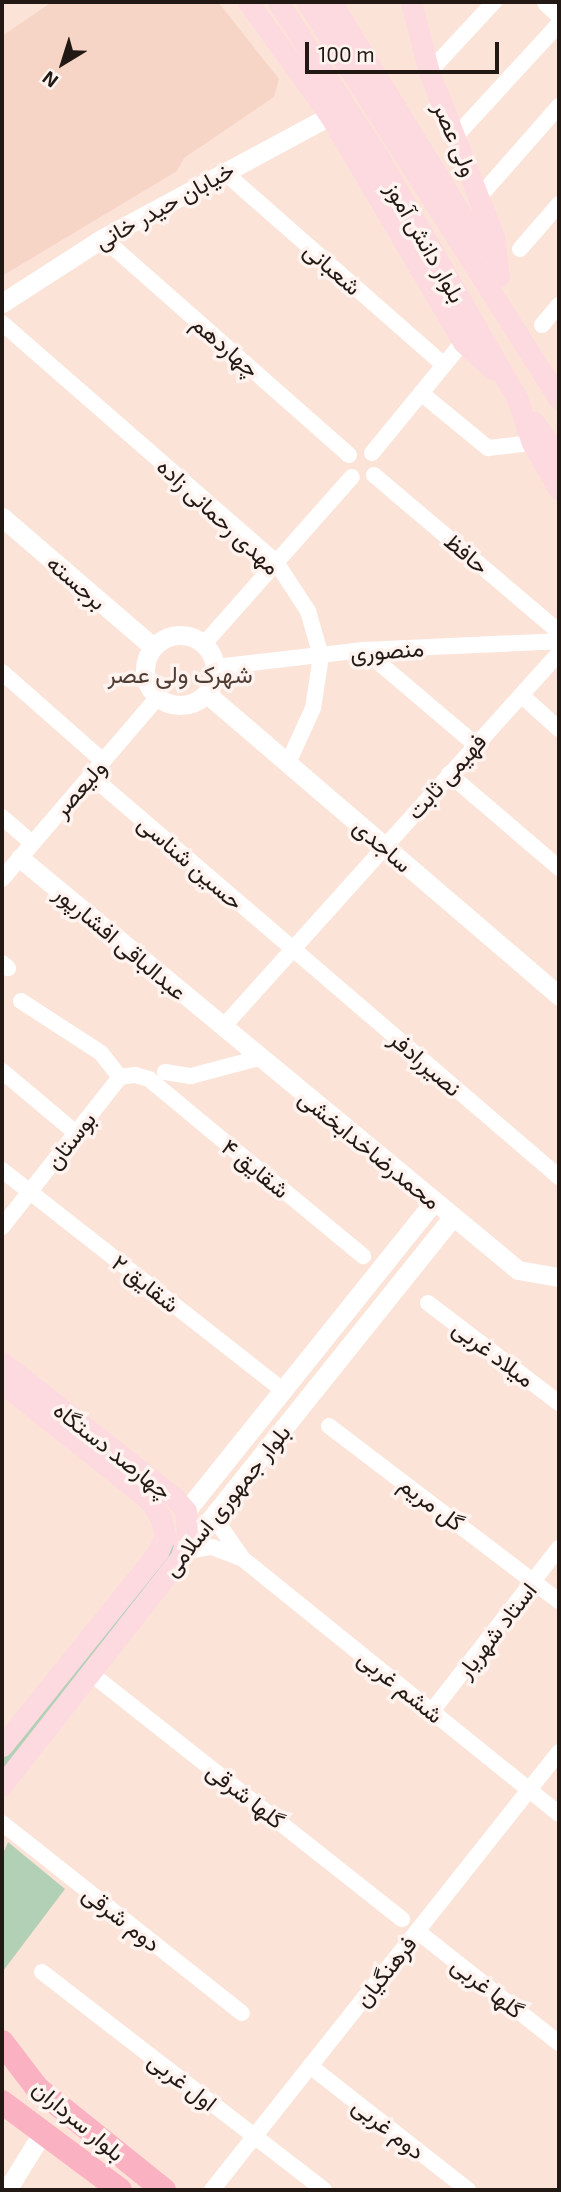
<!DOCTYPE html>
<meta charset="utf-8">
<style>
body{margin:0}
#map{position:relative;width:561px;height:2192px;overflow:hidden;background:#fce3d8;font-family:"Exo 2",Vazirmatn,sans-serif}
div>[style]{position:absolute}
.built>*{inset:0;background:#f6d5c7}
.green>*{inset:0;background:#b1d0b6}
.minor>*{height:16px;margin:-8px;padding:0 8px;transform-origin:8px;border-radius:8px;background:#fff}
.tertiary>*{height:19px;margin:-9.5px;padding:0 9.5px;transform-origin:9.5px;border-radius:9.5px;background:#fff}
.tertiary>.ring{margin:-9.5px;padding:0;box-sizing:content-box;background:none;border:19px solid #fff;border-radius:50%}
.secondary>*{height:21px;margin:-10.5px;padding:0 10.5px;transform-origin:10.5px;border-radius:10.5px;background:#fdd9e0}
.primary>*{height:24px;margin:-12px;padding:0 12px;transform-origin:12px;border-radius:12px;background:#fab2c2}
span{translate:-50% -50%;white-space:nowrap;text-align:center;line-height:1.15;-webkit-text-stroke:7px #fef3ef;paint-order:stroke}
.street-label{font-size:23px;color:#221915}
.neighbourhood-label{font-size:24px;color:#503d34}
.frame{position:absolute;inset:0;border:4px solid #221915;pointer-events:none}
.north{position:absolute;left:28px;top:28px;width:70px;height:70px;-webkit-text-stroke:5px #fef3ef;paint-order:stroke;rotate:218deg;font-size:19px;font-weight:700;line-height:28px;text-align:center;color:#221915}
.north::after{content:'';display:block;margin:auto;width:24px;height:32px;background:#221915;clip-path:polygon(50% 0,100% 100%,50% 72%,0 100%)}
.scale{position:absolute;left:305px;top:42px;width:194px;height:32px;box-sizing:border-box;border:4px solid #221915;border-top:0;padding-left:9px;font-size:21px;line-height:24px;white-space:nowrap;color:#221915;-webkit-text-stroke:5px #fef3ef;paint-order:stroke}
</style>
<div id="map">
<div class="built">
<i style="clip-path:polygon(52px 2px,218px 2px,279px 79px,274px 97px,184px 158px,177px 171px,2px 276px,2px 36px)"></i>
</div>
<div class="green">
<i style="clip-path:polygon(182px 1540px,2px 1773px,2px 1755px,168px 1548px)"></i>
<i style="clip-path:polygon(8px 1842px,65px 1889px,3px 1971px,2px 1856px)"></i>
</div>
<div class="minor">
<i style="left:429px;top:72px;width:96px;rotate:-47.1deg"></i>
<i style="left:454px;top:138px;width:155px;rotate:-47.4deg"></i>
<i style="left:223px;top:171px;width:294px;rotate:41.3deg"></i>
<i style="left:480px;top:196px;width:120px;rotate:-48.7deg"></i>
<i style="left:103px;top:238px;width:328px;rotate:41.4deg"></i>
<i style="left:520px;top:249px;width:60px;rotate:-49.1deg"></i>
<i style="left:2px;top:323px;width:364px;rotate:41.1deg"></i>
<i style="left:276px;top:562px;width:59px;rotate:56.9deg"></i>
<i style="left:308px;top:611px;width:47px;rotate:73.9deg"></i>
<i style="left:321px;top:656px;width:53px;rotate:98.7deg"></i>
<i style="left:313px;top:708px;width:60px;rotate:114.4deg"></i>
<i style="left:542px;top:325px;width:26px;rotate:-50deg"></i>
<i style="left:421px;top:393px;width:87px;rotate:39.4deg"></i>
<i style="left:488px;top:448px;width:44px;rotate:-6.5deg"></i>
<i style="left:372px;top:453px;width:144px;rotate:-50.7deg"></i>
<i style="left:374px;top:475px;width:243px;rotate:40.3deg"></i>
<i style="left:204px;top:644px;width:223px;rotate:-48.5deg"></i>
<i style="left:364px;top:650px;width:145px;rotate:40.3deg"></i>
<i style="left:216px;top:667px;width:149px;rotate:-6.6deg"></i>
<i style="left:364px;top:650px;width:195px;rotate:-2.6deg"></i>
<i style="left:2px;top:672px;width:135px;rotate:41.4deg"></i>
<i style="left:521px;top:695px;width:51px;rotate:41.8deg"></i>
<i style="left:449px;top:774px;width:145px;rotate:40.5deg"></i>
<i style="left:90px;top:775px;width:618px;rotate:40.6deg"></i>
<i style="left:2px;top:817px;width:40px;rotate:41deg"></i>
<i style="left:2px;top:879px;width:238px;rotate:-49.4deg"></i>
<i style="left:2px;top:963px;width:8px;rotate:40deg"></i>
<i style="left:21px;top:1001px;width:95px;rotate:33deg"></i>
<i style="left:101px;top:1053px;width:31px;rotate:52deg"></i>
<i style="left:223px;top:1027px;width:503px;rotate:-48.06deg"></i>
<i style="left:2px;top:1071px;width:97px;rotate:40deg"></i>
<i style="left:165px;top:1072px;width:26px;rotate:9deg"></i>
<i style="left:191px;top:1076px;width:70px;rotate:-14.8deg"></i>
<i style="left:2px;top:1170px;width:357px;rotate:38.1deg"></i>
<i style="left:2px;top:1227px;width:191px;rotate:-51.8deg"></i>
<i style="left:120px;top:1077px;width:15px;rotate:-8deg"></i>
<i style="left:135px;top:1075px;width:15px;rotate:16deg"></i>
<i style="left:149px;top:1079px;width:278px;rotate:39.6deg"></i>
<i style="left:428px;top:1303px;width:165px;rotate:37.4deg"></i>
<i style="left:329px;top:1426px;width:289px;rotate:37.3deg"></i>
<i style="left:186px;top:1551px;width:26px;rotate:-9deg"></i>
<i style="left:212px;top:1547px;width:33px;rotate:21deg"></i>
<i style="left:243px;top:1559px;width:38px;rotate:-125deg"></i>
<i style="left:221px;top:1528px;width:20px;rotate:-93deg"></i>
<i style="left:243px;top:1559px;width:406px;rotate:38.9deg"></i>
<i style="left:89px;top:1672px;width:399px;rotate:38.3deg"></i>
<i style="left:432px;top:1711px;width:207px;rotate:-52.1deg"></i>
<i style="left:2px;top:1823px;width:306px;rotate:38.4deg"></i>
<i style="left:417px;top:1931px;width:181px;rotate:38.3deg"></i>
<i style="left:42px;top:1972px;width:356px;rotate:37.7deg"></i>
<i style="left:310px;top:2066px;width:201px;rotate:38.1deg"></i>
<i style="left:212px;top:2190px;width:559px;rotate:-51.61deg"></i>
</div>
<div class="tertiary">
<i style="left:546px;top:2px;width:18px;rotate:43deg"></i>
<i style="left:2px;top:303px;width:120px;rotate:-32.8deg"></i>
<i style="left:103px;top:238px;width:258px;rotate:-28.3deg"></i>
<i style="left:2px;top:517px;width:199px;rotate:40.7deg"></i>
<i class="ring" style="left:145px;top:635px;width:51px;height:51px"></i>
<i style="left:207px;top:694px;width:464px;rotate:40.6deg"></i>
<i style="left:20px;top:858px;width:646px;rotate:39.6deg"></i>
<i style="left:518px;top:1270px;width:42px;rotate:9.7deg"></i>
<i style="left:186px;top:1511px;width:397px;rotate:-51.3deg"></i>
<i style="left:181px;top:1556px;width:435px;rotate:-51.3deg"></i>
<i style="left:7px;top:2190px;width:70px;rotate:-58.3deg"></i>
</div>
<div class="secondary">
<i style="left:248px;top:2px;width:140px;rotate:54.3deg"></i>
<i style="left:330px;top:116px;width:262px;rotate:59.5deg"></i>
<i style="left:463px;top:342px;width:40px;rotate:43deg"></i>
<i style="left:278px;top:2px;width:186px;rotate:57.1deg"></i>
<i style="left:379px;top:158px;width:277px;rotate:60.1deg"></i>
<i style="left:517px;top:398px;width:47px;rotate:71.6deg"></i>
<i style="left:532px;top:443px;width:54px;rotate:60.1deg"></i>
<i style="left:307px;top:2px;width:470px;rotate:57.6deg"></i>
<i style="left:331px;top:2px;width:293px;rotate:58.5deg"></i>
<i style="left:411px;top:2px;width:72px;rotate:75.6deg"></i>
<i style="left:429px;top:72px;width:177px;rotate:68.5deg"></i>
<i style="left:494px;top:237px;width:40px;rotate:82.9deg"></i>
<i style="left:534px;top:422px;width:44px;rotate:55.2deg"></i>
<i style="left:2px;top:1362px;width:217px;rotate:38.1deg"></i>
<i style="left:173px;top:1496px;width:20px;rotate:49deg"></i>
<i style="left:186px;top:1511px;width:23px;rotate:88deg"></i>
<i style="left:187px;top:1534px;width:24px;rotate:105deg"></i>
<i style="left:181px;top:1557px;width:290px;rotate:128.1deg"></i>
<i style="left:2px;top:1383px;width:188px;rotate:38.5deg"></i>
<i style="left:149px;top:1500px;width:22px;rotate:56deg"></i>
<i style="left:161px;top:1518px;width:17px;rotate:77deg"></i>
<i style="left:165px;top:1535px;width:18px;rotate:112deg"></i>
<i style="left:158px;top:1552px;width:249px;rotate:128.8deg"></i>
</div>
<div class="primary">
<i style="left:2px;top:2042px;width:58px;rotate:52.7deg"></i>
<i style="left:37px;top:2088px;width:163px;rotate:38.8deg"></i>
<i style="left:2px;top:2102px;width:147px;rotate:36.7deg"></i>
</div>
<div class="street-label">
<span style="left:456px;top:139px;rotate:67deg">ولی عصر</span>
<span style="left:164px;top:205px;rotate:-29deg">خیابان حیدر خانی</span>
<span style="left:426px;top:242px;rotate:60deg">بلوار دانش آموز</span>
<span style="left:333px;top:268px;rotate:41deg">شعبانی</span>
<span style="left:226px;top:346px;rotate:41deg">چهاردهم</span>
<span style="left:219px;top:516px;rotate:43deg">مهدی رحمانی زاده</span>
<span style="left:467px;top:553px;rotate:40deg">حافظ</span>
<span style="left:77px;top:582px;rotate:41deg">برجسته</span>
<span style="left:387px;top:650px;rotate:-4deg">منصوری</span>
<span style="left:446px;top:776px;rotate:-48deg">فهیمی ثابت</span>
<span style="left:79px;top:788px;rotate:-49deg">ولیعصر</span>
<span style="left:383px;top:845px;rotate:41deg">ساجدی</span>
<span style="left:191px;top:862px;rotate:41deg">حسین شناسی</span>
<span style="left:121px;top:942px;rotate:40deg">عبدالباقی افشارپور</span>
<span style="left:426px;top:1063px;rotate:41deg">نصیررادفر</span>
<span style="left:70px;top:1140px;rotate:-52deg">بوستان</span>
<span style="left:370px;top:1149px;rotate:39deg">محمدرضاخدابخشی</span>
<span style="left:256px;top:1168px;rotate:39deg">شقایق ۴</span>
<span style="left:146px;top:1283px;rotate:38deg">شقایق ۲</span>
<span style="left:494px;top:1353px;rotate:37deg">میلاد غربی</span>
<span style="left:113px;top:1450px;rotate:38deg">چهارصد دستگاه</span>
<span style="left:226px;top:1500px;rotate:-51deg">بلوار جمهوری اسلامی</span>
<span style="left:432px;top:1503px;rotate:37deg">گل مریم</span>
<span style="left:496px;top:1630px;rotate:-52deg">استاد شهریار</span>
<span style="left:401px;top:1686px;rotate:39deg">ششم غربی</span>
<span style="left:246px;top:1795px;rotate:38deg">گلها شرقی</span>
<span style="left:122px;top:1918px;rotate:38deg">دوم شرقی</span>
<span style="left:385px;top:1971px;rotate:-51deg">فرهنگیان</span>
<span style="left:488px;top:1987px;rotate:38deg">گلها غربی</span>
<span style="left:183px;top:2081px;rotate:38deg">اول غربی</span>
<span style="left:79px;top:2120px;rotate:40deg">بلوار سرداران</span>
<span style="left:389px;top:2128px;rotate:38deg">دوم غربی</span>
</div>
<div class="neighbourhood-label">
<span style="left:180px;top:674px">شهرک ولی عصر</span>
</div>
<div class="frame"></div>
<div class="north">N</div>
<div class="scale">100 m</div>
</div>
